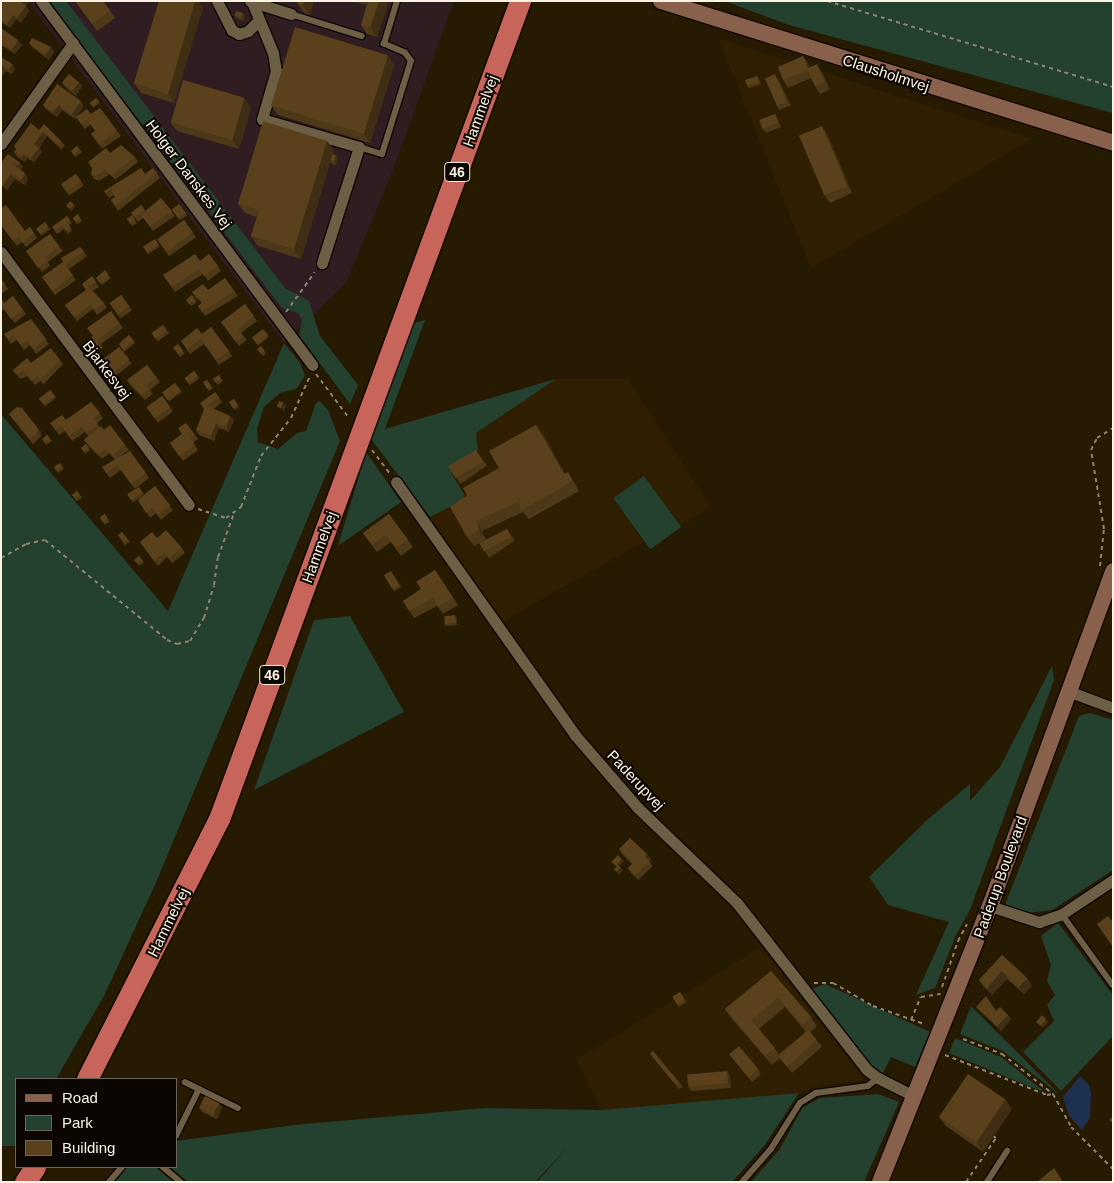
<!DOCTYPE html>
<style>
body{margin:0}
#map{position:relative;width:1114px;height:1183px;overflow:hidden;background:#261a03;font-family:Helvetica,sans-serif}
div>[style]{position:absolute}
.built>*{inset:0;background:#2f1f00}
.industrial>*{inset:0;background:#301d22}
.green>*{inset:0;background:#24412f;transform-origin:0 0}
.water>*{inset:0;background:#1e3050}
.path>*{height:2px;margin-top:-1px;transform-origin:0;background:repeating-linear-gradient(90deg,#8d8370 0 4px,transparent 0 8px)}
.roads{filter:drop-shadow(1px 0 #0f0500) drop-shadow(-1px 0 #0f0500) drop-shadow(0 1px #0f0500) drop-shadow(0 -1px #0f0500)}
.lane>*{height:5.5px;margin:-2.75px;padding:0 2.75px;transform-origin:2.75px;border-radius:2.75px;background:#6d5e46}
.street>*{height:11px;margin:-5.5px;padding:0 5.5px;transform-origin:5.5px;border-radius:5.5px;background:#6d5e46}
.secondary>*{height:16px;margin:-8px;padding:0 8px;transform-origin:8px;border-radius:8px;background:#88604c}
.highway>*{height:21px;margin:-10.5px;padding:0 10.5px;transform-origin:10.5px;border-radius:10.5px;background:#c7655a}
.wall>*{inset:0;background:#4d3818;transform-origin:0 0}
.shaded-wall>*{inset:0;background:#3f2e14;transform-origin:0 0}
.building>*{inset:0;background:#5a411c;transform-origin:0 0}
span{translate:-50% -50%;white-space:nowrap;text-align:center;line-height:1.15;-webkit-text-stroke:4px #0b0601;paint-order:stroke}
.shield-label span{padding:1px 4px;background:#0b0601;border:1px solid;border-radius:4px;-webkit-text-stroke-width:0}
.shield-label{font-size:14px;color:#faf2e3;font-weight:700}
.street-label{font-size:15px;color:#faf2e3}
.frame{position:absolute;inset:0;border:2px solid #faf2e3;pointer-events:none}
.legend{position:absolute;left:15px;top:1078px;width:162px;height:90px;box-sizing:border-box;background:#0b0601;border:1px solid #6b645b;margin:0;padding:6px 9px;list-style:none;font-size:15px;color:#faf2e3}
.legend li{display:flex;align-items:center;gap:10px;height:25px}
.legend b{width:25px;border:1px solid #6b645b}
</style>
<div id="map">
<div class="built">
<i style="clip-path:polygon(718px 38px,1032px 139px,811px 268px)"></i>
<i style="clip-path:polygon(556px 379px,628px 379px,711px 507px,679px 525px,645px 477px,613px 499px,644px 542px,503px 621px,412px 492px,468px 426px)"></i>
<i style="clip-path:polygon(761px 947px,865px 1080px,817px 1086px,799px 1093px,601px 1110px,576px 1060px)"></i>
</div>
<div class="industrial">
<i style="clip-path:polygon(28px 1px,454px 1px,393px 170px,346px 283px,284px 343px)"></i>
</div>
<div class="green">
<i style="clip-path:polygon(48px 1px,66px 1px,285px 288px,309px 301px,320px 336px,358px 385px,350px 404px,299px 335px,302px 320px,298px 313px,282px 308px)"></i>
<i style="clip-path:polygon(725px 1px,1113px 1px,1113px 113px,789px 25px)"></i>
<i style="clip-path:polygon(425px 320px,385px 429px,556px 379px,476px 433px,478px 450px,451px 473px,464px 494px,463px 500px,430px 517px,371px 439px,409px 324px)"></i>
<i style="clip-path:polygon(284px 343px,300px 363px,305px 376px,296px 389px,280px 393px,264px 407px,257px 429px,258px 442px,278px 449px,297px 433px,306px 431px,316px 403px,320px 401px,328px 410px,340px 441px,157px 880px,105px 994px,56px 1079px,16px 1079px,16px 1146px,1px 1146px,1px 414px,168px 611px)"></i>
<i style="clip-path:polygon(366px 452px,401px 502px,338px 546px)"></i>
<i style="left:644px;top:476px;width:63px;height:38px;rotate:54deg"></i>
<i style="clip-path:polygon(350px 616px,404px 712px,254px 790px,314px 620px)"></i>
<i style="clip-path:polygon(1052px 666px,1054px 680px,970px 910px,956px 935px,935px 988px,916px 995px,949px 922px,888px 905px,869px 877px,927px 820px,970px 784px,970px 801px,1000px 767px)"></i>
<i style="clip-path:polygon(1090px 713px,1113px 720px,1113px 870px,1052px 910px,1028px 913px,1005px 905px,1079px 716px)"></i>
<i style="clip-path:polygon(1058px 923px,1113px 995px,1113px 1036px,1061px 1091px,1023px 1052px,1054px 1021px,1047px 1005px,1055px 995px,1047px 981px,1051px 965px,1041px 936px)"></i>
<i style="clip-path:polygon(825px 984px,930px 1032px,915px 1067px,891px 1057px,882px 1075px,869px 1064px,812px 989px)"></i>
<i style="clip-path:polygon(971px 1006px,1060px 1095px,1003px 1051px,960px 1034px)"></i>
<i style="clip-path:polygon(955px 1038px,1001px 1057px,1046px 1093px,949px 1053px)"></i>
<i style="clip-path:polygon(799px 1093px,764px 1146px,732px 1182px,537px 1182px,568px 1147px,535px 1182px,188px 1182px,170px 1167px,176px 1167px,176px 1141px,294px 1125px,486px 1108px,601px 1110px)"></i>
<i style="clip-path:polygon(878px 1094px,899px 1102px,864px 1182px,751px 1182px,780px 1149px,802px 1108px,820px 1098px)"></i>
<i style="clip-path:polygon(127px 1167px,155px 1167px,174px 1182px,114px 1182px)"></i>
</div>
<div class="water">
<i style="clip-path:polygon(1080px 1076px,1089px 1085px,1091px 1093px,1090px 1118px,1082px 1130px,1069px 1116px,1063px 1097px)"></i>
</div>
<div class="path">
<i style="left:827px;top:1px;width:299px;rotate:16.7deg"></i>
<i style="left:286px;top:312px;width:49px;rotate:-54.1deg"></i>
<i style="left:316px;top:374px;width:55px;rotate:53.1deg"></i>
<i style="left:372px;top:450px;width:30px;rotate:53deg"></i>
<i style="left:198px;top:509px;width:29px;rotate:18deg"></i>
<i style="left:226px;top:518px;width:19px;rotate:-36deg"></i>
<i style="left:241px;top:507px;width:55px;rotate:-68.6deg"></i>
<i style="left:261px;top:456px;width:48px;rotate:-51.7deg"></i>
<i style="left:291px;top:418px;width:46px;rotate:-65.7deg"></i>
<i style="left:1px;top:558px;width:29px;rotate:-29deg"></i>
<i style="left:26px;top:544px;width:19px;rotate:-12deg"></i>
<i style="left:45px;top:540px;width:158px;rotate:39.3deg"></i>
<i style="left:167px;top:640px;width:11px;rotate:22deg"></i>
<i style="left:177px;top:644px;width:13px;rotate:-13deg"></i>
<i style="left:190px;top:641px;width:27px;rotate:-59deg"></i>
<i style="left:204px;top:618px;width:34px;rotate:-73deg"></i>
<i style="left:214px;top:585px;width:28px;rotate:-82deg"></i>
<i style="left:218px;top:557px;width:44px;rotate:-69.9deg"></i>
<i style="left:1100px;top:566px;width:37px;rotate:-84deg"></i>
<i style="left:1104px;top:529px;width:80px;rotate:-99.3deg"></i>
<i style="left:1091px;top:450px;width:13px;rotate:-63deg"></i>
<i style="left:1097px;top:438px;width:19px;rotate:-32deg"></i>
<i style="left:814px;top:983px;width:19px"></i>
<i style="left:833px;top:983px;width:46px;rotate:29.9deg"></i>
<i style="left:873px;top:1006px;width:54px;rotate:19.4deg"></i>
<i style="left:942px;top:987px;width:49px;rotate:-70.8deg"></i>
<i style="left:958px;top:941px;width:19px;rotate:-62deg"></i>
<i style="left:911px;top:1020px;width:25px;rotate:-67deg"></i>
<i style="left:921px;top:997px;width:20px;rotate:-9deg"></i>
<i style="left:963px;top:1039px;width:42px;rotate:21deg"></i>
<i style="left:1002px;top:1054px;width:65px;rotate:38.1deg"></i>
<i style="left:1053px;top:1094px;width:38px;rotate:61deg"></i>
<i style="left:1071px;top:1127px;width:59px;rotate:45deg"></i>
<i style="left:945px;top:1055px;width:110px;rotate:21.4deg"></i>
<i style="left:1047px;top:1095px;width:6px;rotate:-9deg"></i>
<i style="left:966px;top:1182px;width:53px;rotate:-55.7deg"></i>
<i style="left:996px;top:1138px;width:4px;rotate:-146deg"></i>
</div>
<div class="roads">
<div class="lane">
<i style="left:291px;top:14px;width:74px;rotate:17.2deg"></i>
<i style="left:359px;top:147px;width:24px;rotate:17deg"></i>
<i style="left:382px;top:154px;width:97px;rotate:-72.7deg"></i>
<i style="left:411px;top:61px;width:10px;rotate:-127deg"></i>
<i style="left:405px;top:53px;width:23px;rotate:-157deg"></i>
<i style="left:384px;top:44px;width:45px;rotate:-73.2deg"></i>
<i style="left:1062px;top:914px;width:87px;rotate:54.3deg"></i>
<i style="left:185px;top:1082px;width:59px;rotate:26.1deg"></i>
<i style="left:176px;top:1136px;width:52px;rotate:-63.9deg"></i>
<i style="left:163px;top:1167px;width:23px;rotate:40deg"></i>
<i style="left:109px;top:1182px;width:20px;rotate:-49deg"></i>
<i style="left:742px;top:1182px;width:44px;rotate:-48.7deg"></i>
<i style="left:771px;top:1149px;width:54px;rotate:-57.8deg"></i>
<i style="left:800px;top:1103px;width:19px;rotate:-32deg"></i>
<i style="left:816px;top:1093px;width:52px;rotate:-7.7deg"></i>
<i style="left:868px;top:1086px;width:13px;rotate:-39deg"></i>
<i style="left:987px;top:1182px;width:37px;rotate:-57deg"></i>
</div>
<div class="street">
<i style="left:41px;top:1px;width:454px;rotate:53.3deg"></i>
<i style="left:217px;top:1px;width:33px;rotate:63deg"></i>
<i style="left:232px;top:30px;width:8px;rotate:30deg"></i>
<i style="left:239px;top:34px;width:9px;rotate:-18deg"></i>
<i style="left:248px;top:31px;width:13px;rotate:-45deg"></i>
<i style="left:250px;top:1px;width:43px;rotate:17.6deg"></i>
<i style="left:252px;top:2px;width:55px;rotate:67.6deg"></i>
<i style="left:273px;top:53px;width:18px;rotate:81deg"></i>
<i style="left:276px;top:71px;width:50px;rotate:106.3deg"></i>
<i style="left:262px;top:119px;width:101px;rotate:16.1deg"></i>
<i style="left:359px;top:147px;width:122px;rotate:107.7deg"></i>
<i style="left:1px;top:144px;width:124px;rotate:-54.5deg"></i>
<i style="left:1px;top:252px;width:315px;rotate:53.4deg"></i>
<i style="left:396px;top:482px;width:310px;rotate:54.7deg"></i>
<i style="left:575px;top:735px;width:96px;rotate:49.2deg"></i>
<i style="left:638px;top:808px;width:137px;rotate:43.8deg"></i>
<i style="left:737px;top:903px;width:210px;rotate:52.1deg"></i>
<i style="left:866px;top:1069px;width:15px;rotate:37deg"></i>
<i style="left:878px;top:1078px;width:42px;rotate:26.6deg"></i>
<i style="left:1068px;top:691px;width:48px;rotate:20.7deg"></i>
<i style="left:990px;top:906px;width:52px;rotate:18.1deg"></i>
<i style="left:1039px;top:922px;width:24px;rotate:-19deg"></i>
<i style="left:1062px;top:914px;width:61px;rotate:-33.7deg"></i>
</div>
<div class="secondary">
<i style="left:661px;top:1px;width:474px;rotate:17.4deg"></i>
<i style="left:880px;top:1182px;width:297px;rotate:-68.3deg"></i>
<i style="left:990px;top:906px;width:357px;rotate:-69.8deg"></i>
</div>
<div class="highway">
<i style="left:87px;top:1079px;width:292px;rotate:-63.1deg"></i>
<i style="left:219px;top:819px;width:872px;rotate:-69.8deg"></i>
<i style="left:25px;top:1182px;width:18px;rotate:-56deg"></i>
</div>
</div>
<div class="wall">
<i style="clip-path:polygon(75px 1px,103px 1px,115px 18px,97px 31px)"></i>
<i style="clip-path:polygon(159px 1px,198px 1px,203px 8px,174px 103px,141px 93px,134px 83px)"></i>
<i style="clip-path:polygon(298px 1px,314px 1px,310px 15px,304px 13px,297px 3px)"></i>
<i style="clip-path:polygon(353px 1px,367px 1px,366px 5px)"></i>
<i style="clip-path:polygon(368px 1px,389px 1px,377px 37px,367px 34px,361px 25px)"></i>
<i style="clip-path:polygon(29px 2px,26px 6px,29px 11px,21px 23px,16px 19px,10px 28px,1px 22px,1px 5px)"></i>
<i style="clip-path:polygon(243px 13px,245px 16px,243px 21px,237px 18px,235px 16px)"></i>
<i style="clip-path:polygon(1px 28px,22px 45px,15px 54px,1px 45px)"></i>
<i style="clip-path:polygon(29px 43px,51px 47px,54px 52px,49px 60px,32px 47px)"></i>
<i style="clip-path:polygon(388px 56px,394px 65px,370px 143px,278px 115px,271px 105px)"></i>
<i style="clip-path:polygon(803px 56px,808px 63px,810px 67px,822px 72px,830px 89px,820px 94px,815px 86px,811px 78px,788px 88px,783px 80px)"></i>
<i style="clip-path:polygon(1px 57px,12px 64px,15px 69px,12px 74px,6px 71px,2px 76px,1px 75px)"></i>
<i style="clip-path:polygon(757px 76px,761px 84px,749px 88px,747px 86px)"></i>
<i style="clip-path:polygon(778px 79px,791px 105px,779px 110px,776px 105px)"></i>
<i style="clip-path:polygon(79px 82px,82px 86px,76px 96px,66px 88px,62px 83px)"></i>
<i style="left:96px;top:98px;width:6px;height:8px;rotate:51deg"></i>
<i style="clip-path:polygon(43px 105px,84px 106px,77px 116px,91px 114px,100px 108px,121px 136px,102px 149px,91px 134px,95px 131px,91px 124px,85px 129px,76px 117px,75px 119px,62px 110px,57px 117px,47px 110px)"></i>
<i style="clip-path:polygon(251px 108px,239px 149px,177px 131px,170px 122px)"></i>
<i style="clip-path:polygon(775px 114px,778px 119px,781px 127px,766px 133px,762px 128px)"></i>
<i style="clip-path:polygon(39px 130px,61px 141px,65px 146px,61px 149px,47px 136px,39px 148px,42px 152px,34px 162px,27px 158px,25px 162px,17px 157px,14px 152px,16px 149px,14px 146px)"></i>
<i style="clip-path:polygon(827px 133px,852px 193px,830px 203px,825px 196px)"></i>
<i style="clip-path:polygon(77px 146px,82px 152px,75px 157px,71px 151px)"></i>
<i style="clip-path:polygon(334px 150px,332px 154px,338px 158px,336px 165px,332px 164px,330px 162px,301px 259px,258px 246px,251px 236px,257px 217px,245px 213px,238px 204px)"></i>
<i style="clip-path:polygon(110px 153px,135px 157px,138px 162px,115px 180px,110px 174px,99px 181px,94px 179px,91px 174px)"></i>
<i style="clip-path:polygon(8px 154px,20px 163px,23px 167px,21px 170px,16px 166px,16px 167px,28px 178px,25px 185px,15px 179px,7px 190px,1px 185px,1px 163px)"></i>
<i style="clip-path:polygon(153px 168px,160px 178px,118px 211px,111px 200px,115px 197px,114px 195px,109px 198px,104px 191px,145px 174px)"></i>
<i style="left:76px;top:174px;width:14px;height:18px;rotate:56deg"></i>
<i style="clip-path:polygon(161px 198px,175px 216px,153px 231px,143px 218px,138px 222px,131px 213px,141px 205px,145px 211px)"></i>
<i style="left:179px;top:204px;width:14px;height:9px;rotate:54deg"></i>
<i style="clip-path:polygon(78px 214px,82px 221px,77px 224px,73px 218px)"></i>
<i style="clip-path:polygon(132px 215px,137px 223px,132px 226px,127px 219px)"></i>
<i style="clip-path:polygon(67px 216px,72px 223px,69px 225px,72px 230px,68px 234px,64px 229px,57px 234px,52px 227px)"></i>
<i style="left:184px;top:220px;width:21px;height:33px;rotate:55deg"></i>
<i style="left:45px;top:222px;width:9px;height:11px;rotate:54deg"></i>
<i style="clip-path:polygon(1px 225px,25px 231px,30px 227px,37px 238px,26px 247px,22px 242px,17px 246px)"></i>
<i style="clip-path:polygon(50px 234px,63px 251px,48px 262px,50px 266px,42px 272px,26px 251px)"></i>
<i style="left:155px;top:239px;width:9px;height:14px;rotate:58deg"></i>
<i style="clip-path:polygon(80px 247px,87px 256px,68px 270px,76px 280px,55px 295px,42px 277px,63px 262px)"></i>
<i style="clip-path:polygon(209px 254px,221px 271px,208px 281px,203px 274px,175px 292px,163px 275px,200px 261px)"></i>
<i style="clip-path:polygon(92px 276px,99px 287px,93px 291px,104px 303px,107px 308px,97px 315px,93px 309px,77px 321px,65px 305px,86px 290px)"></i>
<i style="clip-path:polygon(109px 276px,111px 278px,102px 285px,96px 278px)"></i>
<i style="clip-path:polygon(225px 278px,238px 296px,205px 316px,198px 306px,202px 303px,195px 297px,192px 292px,208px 290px)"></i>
<i style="clip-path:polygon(1px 279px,8px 289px,1px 294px)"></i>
<i style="left:121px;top:295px;width:19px;height:14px;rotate:55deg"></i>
<i style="clip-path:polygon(192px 295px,197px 302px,191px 306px,186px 300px)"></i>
<i style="clip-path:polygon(13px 296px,26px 314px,15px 323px,4px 309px,1px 311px,1px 298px,4px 303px)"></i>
<i style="clip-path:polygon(245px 304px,257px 321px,241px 333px,247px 340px,239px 346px,221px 322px)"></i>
<i style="clip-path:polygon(111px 311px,123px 328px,101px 344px,103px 348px,98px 352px,89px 339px,93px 336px)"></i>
<i style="clip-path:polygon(31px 319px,49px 344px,36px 354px,30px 345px,24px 350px,17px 340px,11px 344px,4px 334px)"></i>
<i style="left:163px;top:325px;width:10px;height:14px;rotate:53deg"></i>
<i style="clip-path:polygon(211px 327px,232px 356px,219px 365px,204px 344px,190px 354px,181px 341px,202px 334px)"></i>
<i style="left:263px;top:329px;width:10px;height:14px;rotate:53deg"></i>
<i style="clip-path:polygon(129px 335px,135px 343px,124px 352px,119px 344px)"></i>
<i style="left:178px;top:344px;width:12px;height:6px;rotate:55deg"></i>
<i style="clip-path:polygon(261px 346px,266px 354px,263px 356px,257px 349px)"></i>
<i style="left:119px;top:347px;width:21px;height:23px;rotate:53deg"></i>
<i style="clip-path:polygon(60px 360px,63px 364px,43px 385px,41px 381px,35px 385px,28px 376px,20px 379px,13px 370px,31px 363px)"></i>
<i style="clip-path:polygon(147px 365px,160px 382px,150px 390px,153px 394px,145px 400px,130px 385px,127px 380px)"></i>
<i style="left:194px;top:371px;width:9px;height:12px;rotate:54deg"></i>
<i style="clip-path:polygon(219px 375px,223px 381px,218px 385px,213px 379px)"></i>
<i style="clip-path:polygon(207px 380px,213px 388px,209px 391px,203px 382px)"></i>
<i style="left:175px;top:383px;width:11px;height:16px;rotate:52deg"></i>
<i style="left:50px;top:390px;width:10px;height:14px;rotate:53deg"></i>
<i style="clip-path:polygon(215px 392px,222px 402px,214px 409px,230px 416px,234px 420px,229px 432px,219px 428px,214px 441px,199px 435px,196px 430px)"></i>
<i style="left:162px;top:396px;width:19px;height:19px;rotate:54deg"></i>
<i style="clip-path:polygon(234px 399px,239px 407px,235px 410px,229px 402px)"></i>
<i style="clip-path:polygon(91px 402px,103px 418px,97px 423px,100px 427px,104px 430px,110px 425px,129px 450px,118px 458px,130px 451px,149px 478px,135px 489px,121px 470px,110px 478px,102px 467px,115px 460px,110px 453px,102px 459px,87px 444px,84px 440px,88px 436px,85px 432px,72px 441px,65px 431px,59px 435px,50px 423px,66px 420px)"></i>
<i style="clip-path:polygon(9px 414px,37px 427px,41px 432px,41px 436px,33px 444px)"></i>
<i style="clip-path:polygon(186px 423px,198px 439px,193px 443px,198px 450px,183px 461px,170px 443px,182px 434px)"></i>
<i style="clip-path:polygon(543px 434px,565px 474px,574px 482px,579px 491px,529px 519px,523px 512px,482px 531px,486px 540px,474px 546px,467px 537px,467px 495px,499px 468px)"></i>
<i style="clip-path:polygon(47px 435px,52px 441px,46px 445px,42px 439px)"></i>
<i style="clip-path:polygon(86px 444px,90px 450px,85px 454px,81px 448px)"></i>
<i style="left:476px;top:450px;width:19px;height:32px;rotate:55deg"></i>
<i style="left:60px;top:463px;width:7px;height:7px;rotate:56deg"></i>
<i style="clip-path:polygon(155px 486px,173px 510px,161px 520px,156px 513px,150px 518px,138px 500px)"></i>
<i style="left:139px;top:487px;width:9px;height:14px;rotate:54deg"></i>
<i style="clip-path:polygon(77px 491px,82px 498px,76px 501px,72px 495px)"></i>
<i style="left:105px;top:514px;width:9px;height:6px;rotate:58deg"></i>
<i style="clip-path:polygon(389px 514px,413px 547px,401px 556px,391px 542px,377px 552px,363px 533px)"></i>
<i style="left:507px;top:529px;width:14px;height:31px;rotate:56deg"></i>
<i style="clip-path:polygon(122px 532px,130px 542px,125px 545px,118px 535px)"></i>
<i style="clip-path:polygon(157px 538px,182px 548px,185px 553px,172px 563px,167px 557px,158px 566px,140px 542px)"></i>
<i style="left:139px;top:556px;width:8px;height:6px;rotate:50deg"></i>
<i style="clip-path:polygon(435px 570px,458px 605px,443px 614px,437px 606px,414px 618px,403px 601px,421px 589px)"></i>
<i style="left:391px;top:571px;width:19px;height:8px;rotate:58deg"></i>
<i style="clip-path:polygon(455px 615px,457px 618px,457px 625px,446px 626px,444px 624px)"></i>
<i style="clip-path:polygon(619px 849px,647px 854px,651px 859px,649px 861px,653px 866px,638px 880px,631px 873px,628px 868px,632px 864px,622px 854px)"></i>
<i style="clip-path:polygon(1002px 955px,1027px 978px,1032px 986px,1024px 994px,1007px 979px,992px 995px,984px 987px,979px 980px)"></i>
<i style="clip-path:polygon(evenodd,771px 971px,811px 1017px,817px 1027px,810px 1032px,822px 1047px,792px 1073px,780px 1058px,772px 1065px,732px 1019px,725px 1009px,771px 971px,785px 1007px,806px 1032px,779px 1054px,759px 1029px,785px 1007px)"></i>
<i style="left:680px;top:992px;width:12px;height:9px;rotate:59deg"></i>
<i style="clip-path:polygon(976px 1007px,1008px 1015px,1011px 1019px,1001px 1031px,980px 1011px)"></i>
<i style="clip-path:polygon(650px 1054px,679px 1082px,683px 1087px,679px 1089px)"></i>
<i style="clip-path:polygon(729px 1054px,758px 1069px,761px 1074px,752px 1082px)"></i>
<i style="clip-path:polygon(727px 1071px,730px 1075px,731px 1088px,691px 1091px,688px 1087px)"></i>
<i style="clip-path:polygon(1005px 1099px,1012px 1109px,983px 1152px,946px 1126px,939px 1117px)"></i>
<i style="clip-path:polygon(219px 1103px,222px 1108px,217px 1119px,202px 1112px,199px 1107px)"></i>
</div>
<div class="shaded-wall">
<i style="clip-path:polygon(23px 1px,28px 1px,29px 2px,26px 6px,29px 11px,21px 23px,17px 18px)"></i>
<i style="clip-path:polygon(195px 1px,198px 1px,203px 8px,174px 103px,168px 94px)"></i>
<i style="clip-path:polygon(304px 1px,314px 1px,310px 15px,303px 5px)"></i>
<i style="clip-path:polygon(379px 1px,389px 1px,377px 37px,370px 28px)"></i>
<i style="clip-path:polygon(243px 13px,245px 16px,243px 21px,242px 18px)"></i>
<i style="clip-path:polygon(13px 15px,16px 19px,10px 28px,7px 24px)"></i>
<i style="clip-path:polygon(18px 40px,22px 45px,15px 54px,12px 50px)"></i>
<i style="clip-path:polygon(51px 47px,54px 52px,49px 60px,45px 55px)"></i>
<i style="clip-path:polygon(388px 56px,394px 65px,370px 143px,364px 134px)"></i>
<i style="clip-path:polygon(803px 56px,808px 63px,813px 75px,808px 68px)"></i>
<i style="clip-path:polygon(12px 64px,15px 69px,12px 74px,9px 69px)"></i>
<i style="clip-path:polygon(817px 64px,822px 72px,830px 89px,825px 82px)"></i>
<i style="clip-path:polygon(3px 66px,6px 71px,2px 76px,1px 74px,1px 68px)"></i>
<i style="clip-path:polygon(775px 74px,778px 79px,791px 105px,787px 101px)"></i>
<i style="clip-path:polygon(79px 82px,82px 86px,76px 96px,73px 91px)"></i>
<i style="clip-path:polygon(244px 98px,251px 108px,239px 149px,232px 140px)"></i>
<i style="clip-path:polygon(81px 101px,84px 106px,75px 119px,72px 114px)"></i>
<i style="clip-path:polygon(59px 105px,62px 110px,57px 117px,53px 112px)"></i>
<i style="clip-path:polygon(775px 114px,778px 119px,781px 127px,778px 122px)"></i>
<i style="clip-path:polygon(822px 126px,827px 133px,852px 193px,848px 186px)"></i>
<i style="clip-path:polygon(43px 132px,47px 136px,37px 149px,34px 144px)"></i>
<i style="clip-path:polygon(327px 141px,334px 150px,301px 259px,294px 249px)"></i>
<i style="clip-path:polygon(39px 148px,42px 152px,34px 162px,31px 158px)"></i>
<i style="clip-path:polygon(24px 154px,27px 158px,25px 162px,21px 157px)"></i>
<i style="clip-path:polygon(336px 155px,338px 158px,336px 165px,334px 162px)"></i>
<i style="clip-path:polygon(20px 163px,23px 167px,21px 170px,18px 165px)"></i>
<i style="clip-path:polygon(25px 173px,28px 178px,25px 185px,21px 180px)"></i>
<i style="clip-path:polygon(11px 174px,15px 179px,7px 190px,3px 185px)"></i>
<i style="clip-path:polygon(74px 205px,75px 207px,71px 212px,70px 209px)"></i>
<i style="clip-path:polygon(284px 403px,286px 405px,284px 411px,282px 409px)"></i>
<i style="clip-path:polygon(230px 416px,234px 420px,229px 432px,226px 427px)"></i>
<i style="clip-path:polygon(216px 423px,219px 428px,214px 441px,211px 436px)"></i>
<i style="clip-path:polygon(536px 425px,543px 434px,571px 484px,564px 474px)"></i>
<i style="clip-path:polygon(37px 427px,41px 432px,41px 436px,38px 432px)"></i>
<i style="clip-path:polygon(476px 521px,482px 531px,486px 540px,479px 530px)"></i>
<i style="clip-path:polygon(455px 615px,457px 618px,457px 625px,456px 623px)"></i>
<i style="clip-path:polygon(647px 854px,651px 859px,648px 862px,645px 857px)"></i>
<i style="left:622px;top:859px;width:3px;height:9px;rotate:45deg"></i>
<i style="clip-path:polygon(621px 868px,623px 870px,619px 875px,617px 872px)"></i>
<i style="clip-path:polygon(1002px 971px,1007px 979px,992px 995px,987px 988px)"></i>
<i style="clip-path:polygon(1027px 978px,1032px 986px,1024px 994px,1019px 987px)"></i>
<i style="clip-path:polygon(1008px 1015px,1011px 1019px,1001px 1031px,997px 1026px)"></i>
<i style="clip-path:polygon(1046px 1019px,1048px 1022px,1043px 1028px,1041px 1026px)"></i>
<i style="clip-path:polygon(727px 1071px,730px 1075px,731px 1088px,728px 1083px)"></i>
<i style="clip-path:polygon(1005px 1099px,1012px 1109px,983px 1152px,977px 1142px)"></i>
<i style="clip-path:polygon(219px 1103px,222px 1108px,217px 1119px,213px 1114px)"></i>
</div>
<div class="building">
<i style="clip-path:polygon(4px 1px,23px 1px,22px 3px,26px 6px,17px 18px,13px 15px,7px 24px,1px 20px,1px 5px)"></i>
<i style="clip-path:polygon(75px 1px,103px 1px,110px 11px,92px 24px)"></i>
<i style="clip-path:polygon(159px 1px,195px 1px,168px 94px,134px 83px)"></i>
<i style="clip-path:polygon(298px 1px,304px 1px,303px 5px,297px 3px)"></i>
<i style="clip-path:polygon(368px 1px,379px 1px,370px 28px,361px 25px)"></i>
<i style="left:236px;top:11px;width:7px;height:5px;rotate:16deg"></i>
<i style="left:295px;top:27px;width:97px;height:82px;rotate:17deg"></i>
<i style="clip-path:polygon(1px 28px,18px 40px,12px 50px,1px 42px)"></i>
<i style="clip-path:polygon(32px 38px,51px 47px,45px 55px,29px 43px)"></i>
<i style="clip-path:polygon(803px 56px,808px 68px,817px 64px,825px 82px,815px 86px,808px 70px,783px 80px,778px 67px)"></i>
<i style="clip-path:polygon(1px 57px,12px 64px,9px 69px,3px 66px,1px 68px)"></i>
<i style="left:69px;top:74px;width:13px;height:11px;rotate:39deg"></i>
<i style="left:775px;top:74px;width:30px;height:11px;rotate:66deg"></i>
<i style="clip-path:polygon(757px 76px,759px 81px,747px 86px,745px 80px)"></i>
<i style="left:183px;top:80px;width:64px;height:44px;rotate:16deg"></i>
<i style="clip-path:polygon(57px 84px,81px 101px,72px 114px,59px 105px,53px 112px,43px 105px)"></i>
<i style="clip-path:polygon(96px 98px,99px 101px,92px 106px,90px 103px)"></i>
<i style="clip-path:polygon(100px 108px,117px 131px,99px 144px,91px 134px,95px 131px,87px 120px,81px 124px,76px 117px,87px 109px,91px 114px)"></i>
<i style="left:775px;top:114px;width:9px;height:17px;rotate:69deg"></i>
<i style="clip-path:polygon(263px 121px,327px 141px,294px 249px,251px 236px,259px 210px,238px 204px)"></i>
<i style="clip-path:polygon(31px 123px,39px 130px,44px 124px,61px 141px,57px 144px,43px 132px,34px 144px,39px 148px,31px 158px,24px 154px,21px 157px,14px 152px,17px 148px,14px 146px)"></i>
<i style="left:822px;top:126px;width:65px;height:25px;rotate:67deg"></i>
<i style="clip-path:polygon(121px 145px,135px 157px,111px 176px,106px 169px,96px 176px,91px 174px,92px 168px,88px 162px,106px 148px,110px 153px)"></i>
<i style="clip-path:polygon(77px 146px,80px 150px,74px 154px,71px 151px)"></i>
<i style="clip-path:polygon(8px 154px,20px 163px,18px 165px,13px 162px,12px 164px,25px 173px,21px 180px,11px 174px,3px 185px,1px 184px,1px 163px)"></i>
<i style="left:332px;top:154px;width:4px;height:7px;rotate:14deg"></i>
<i style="clip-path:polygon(141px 168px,145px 174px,153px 168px,157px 173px,115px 206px,111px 200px,115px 197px,111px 189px,106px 193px,104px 191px)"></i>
<i style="left:76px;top:174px;width:9px;height:18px;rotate:54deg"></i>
<i style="clip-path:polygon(161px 198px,172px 211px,150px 226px,141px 215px)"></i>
<i style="clip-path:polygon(70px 201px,74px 205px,70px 209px,66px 206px)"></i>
<i style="clip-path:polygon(179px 204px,186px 213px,178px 218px,172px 210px)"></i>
<i style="clip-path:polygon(6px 205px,25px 231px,30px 227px,34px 233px,22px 242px,19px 237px,13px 241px,1px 225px,1px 208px)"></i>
<i style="clip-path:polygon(141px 205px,145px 210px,135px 217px,131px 213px)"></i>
<i style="clip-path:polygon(78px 214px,80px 219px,75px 222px,73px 218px)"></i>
<i style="clip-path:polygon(132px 215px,135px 220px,131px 224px,127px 219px)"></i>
<i style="clip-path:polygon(67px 216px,70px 221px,67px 223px,71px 228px,66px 231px,62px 226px,56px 231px,52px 227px)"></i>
<i style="left:184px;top:220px;width:15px;height:33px;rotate:53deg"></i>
<i style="clip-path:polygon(45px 222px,48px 227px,40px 234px,36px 229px)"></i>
<i style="clip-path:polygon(50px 234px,59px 246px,44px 258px,47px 261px,38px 268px,26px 251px)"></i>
<i style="left:155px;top:239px;width:7px;height:14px;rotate:56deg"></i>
<i style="clip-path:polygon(80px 247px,84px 251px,65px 265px,73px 275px,52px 291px,42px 277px,63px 262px,61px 258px)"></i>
<i style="clip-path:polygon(195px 254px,200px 261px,209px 254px,218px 266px,204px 276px,199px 269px,172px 287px,163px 275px)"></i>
<i style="clip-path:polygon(105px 270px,109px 276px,100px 283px,96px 278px)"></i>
<i style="clip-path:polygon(92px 276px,96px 282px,88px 287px,104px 303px,94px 310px,90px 305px,74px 317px,65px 305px,86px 290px,82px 284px)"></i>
<i style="clip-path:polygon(225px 278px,234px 291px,202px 312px,198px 306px,203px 302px,192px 292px,203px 284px,208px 290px)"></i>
<i style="clip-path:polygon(1px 279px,5px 284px,1px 287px)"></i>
<i style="left:121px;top:295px;width:14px;height:14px;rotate:54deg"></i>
<i style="clip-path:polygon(192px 295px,195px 300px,189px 304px,186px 300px)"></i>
<i style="clip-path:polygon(13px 296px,23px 310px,11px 319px,1px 305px,1px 298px,4px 303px)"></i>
<i style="clip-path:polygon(245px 304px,254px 316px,238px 329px,243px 336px,235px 341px,221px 322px)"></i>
<i style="clip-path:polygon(111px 311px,119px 323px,97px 340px,100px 343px,95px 347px,89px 339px,93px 336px,87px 328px)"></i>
<i style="clip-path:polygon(31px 319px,46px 339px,33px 349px,27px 341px,21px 345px,13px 335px,8px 339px,4px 334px)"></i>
<i style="left:163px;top:325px;width:7px;height:14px;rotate:56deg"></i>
<i style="clip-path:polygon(211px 327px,229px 351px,216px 360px,201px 339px,187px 349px,181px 341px,197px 328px,202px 334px)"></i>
<i style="left:263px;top:329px;width:8px;height:14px;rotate:50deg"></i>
<i style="clip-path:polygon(129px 335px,134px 341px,123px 349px,119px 344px)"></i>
<i style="left:178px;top:344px;width:9px;height:6px;rotate:54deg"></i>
<i style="left:261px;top:346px;width:6px;height:5px;rotate:51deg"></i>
<i style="left:119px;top:347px;width:16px;height:23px;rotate:50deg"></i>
<i style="clip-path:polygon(51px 348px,60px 360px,40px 380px,37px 376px,31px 381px,24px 371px,16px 374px,13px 370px,27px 358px,31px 363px)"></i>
<i style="clip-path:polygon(147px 365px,157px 378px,146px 385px,149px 389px,141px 395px,127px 380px)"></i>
<i style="left:194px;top:371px;width:6px;height:12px;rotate:51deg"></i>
<i style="clip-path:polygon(219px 375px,221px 379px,216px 383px,213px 379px)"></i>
<i style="clip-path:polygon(207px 380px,211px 386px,207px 389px,203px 382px)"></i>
<i style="left:175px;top:383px;width:9px;height:16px;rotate:54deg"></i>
<i style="clip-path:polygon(50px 390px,55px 396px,43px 404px,39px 399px)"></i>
<i style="clip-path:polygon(215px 392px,219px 397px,207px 406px,230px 416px,226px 427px,216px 423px,211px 436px,196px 430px,204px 409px,200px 403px)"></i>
<i style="left:162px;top:396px;width:14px;height:19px;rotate:54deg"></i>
<i style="left:234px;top:399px;width:7px;height:6px;rotate:56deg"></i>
<i style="left:279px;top:401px;width:5px;height:6px;rotate:22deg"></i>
<i style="clip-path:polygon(91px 402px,100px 413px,93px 418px,98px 424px,86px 433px,82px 427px,69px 436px,61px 426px,56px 430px,50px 423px,62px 415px,66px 420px)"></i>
<i style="clip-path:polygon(17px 407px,22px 408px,37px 427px,38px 432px,29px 439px,9px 414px)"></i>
<i style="clip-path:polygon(186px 423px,195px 435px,190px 438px,195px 445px,179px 456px,170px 443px,182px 434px,178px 428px)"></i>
<i style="clip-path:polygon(110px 425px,125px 445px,112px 456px,106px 449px,98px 455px,84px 440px,101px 426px,104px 430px)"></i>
<i style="clip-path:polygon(536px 425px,564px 474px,568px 472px,573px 481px,522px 510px,518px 502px,476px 521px,479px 530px,467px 537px,450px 507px,467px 495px,463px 488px,499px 468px,489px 451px)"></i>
<i style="left:47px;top:435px;width:4px;height:6px;rotate:45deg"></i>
<i style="left:86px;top:444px;width:5px;height:6px;rotate:53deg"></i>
<i style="left:476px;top:450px;width:14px;height:32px;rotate:60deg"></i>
<i style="clip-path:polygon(130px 451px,146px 473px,131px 484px,117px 465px,106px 473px,102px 467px)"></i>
<i style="clip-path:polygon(60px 463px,62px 467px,56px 471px,54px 467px)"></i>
<i style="clip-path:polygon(155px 486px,170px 505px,158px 515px,153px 508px,146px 513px,138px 500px)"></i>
<i style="clip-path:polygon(139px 487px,142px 492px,131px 500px,127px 494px)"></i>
<i style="clip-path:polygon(77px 491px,80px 495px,75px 498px,72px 495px)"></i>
<i style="clip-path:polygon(105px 514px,108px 520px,104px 523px,100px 517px)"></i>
<i style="clip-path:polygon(389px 514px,408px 540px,396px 548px,386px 535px,372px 545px,363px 533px)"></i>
<i style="left:507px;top:529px;width:9px;height:31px;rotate:63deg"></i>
<i style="clip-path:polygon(166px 530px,182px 548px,169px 558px,164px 553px,154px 561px,140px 542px,152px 532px,157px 538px)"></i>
<i style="left:122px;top:532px;width:10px;height:5px;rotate:53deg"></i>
<i style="clip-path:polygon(139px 556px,142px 560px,138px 564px,134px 560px)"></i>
<i style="clip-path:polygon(435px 570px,453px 598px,438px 607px,433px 598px,409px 611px,403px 601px,421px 589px,416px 582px)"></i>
<i style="left:391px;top:571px;width:16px;height:8px;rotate:60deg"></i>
<i style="left:455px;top:615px;width:8px;height:11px;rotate:83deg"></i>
<i style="clip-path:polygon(630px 838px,647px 854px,645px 857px,650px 861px,635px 875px,628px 868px,633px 863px,619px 849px)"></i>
<i style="clip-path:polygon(618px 855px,622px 859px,616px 866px,611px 862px)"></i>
<i style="left:618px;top:865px;width:4px;height:6px;rotate:45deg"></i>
<i style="clip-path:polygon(1108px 916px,1113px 922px,1113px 947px,1097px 924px)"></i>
<i style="clip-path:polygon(1002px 955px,1027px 978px,1019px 987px,1002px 971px,987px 988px,979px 980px)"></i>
<i style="clip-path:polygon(771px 971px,811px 1017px,802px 1025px,778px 998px,751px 1020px,775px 1048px,765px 1056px,725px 1009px)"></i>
<i style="left:680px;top:992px;width:9px;height:9px;rotate:58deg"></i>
<i style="clip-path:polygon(986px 996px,996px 1011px,1000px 1007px,1008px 1015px,997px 1026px,976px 1007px)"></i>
<i style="clip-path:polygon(1042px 1015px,1046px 1019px,1041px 1026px,1036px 1022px)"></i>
<i style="left:808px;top:1030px;width:13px;height:40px;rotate:48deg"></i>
<i style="left:739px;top:1046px;width:30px;height:13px;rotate:50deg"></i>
<i style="left:653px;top:1051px;width:40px;height:4px;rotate:50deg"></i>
<i style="left:727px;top:1071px;width:12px;height:40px;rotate:85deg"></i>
<i style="left:968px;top:1074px;width:45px;height:52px;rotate:34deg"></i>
<i style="left:205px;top:1096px;width:16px;height:13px;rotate:27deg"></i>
<i style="clip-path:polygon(1113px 1116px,1113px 1123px,1109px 1120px)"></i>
<i style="clip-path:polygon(1054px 1168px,1062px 1180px,1060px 1182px,1037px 1182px)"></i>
</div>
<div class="shield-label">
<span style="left:457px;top:172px">46</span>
<span style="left:272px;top:675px">46</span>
</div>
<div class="street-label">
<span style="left:886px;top:73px;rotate:18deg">Clausholmvej</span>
<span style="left:480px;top:111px;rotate:-70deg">Hammelvej</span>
<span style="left:189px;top:174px;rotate:53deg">Holger Danskes Vej</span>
<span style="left:107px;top:370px;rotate:53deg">Bjarkesvej</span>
<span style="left:319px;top:547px;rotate:-70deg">Hammelvej</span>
<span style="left:636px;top:780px;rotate:47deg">Paderupvej</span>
<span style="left:1000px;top:877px;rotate:-70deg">Paderup Boulevard</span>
<span style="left:168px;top:922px;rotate:-64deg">Hammelvej</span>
</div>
<div class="frame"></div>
<ul class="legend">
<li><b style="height:6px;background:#88604c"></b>Road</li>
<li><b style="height:14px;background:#24412f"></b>Park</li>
<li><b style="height:14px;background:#5a411c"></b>Building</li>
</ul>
</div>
